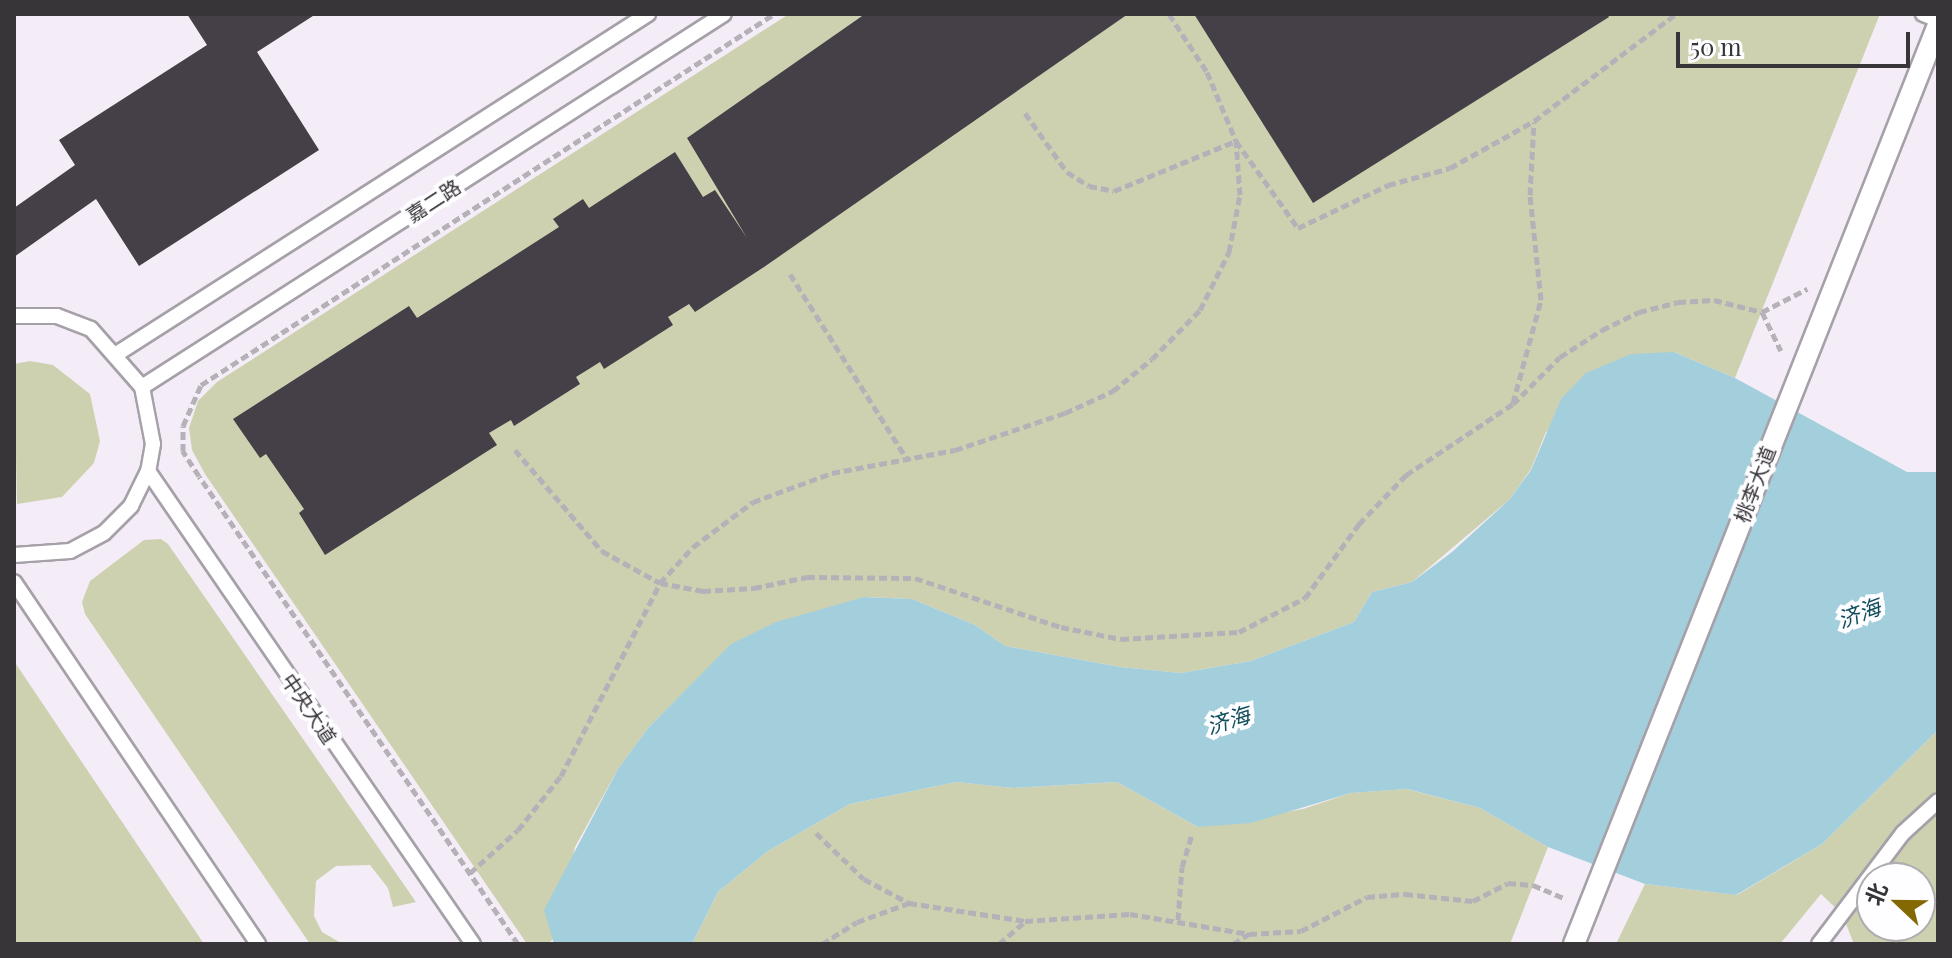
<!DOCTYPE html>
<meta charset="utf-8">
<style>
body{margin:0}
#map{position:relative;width:1952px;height:958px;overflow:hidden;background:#f4edf7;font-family:"Playfair Display","Noto Sans SC",serif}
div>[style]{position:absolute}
.green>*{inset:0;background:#ced1af}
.water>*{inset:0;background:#a3cfdc}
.building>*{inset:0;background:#453f47}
.path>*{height:5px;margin-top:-2.5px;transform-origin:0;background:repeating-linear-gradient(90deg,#b6b0b8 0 8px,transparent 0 12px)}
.roads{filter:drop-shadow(2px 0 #a6a0a9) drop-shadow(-2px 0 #a6a0a9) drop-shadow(0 2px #a6a0a9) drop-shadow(0 -2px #a6a0a9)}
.service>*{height:14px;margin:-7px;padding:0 7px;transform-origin:7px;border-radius:7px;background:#fff}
.pedestrian>*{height:20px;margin:-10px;padding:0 10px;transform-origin:10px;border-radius:10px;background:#fff}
span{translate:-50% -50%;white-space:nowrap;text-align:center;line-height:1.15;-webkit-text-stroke:8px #fefdff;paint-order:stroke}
.street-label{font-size:20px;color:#383539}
.water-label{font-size:22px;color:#114e5c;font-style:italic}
.frame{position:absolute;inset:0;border:16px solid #383539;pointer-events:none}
.north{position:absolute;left:1856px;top:862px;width:80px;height:80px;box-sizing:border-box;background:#fefdff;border:2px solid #afadb0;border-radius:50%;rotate:292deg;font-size:22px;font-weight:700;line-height:32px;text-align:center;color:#383539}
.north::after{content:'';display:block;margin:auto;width:28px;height:36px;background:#846903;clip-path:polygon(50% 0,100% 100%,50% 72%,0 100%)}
.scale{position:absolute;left:1676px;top:32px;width:234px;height:36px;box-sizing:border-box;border:4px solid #383539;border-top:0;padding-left:10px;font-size:24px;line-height:28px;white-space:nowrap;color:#383539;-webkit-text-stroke:6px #fefdff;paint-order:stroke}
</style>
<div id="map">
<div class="green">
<i style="clip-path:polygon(789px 14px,1880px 14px,1735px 378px,1674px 352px,1546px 432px,1531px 469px,1509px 500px,1412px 582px,1372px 592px,1354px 622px,1251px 661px,1181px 673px,1120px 667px,1005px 646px,975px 625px,912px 599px,864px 597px,731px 645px,648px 728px,618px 769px,575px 847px,555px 937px,548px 944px,527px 944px,205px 474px,192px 450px,189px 428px,198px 401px,217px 382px)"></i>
<i style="clip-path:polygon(30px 361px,53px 365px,90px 394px,100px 441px,94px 463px,62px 497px,17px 504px,14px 364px)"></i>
<i style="clip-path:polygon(161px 539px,168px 544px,416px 902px,393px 907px,388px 888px,370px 865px,336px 866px,316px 881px,314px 916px,322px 932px,341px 943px,310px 944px,85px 614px,82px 602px,90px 581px,144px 540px)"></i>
<i style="clip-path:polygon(14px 661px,204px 944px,14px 944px)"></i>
<i style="clip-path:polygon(evenodd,1938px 730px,1938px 944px,1854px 944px,1842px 914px,1821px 894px,1780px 944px,1616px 944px,1645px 884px,1737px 895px,1822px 844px,1938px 730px,1872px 878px,1920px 878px,1920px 926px,1872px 926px,1872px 878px)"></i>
<i style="clip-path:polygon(956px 782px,1013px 788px,1117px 782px,1198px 827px,1303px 809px,1351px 793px,1406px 789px,1480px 808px,1548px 847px,1510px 944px,692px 944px,718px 892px,768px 851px,850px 804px)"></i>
</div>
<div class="water">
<i style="clip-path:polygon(1674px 352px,1735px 378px,1907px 472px,1938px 472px,1938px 730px,1822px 844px,1736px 895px,1645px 884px,1548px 847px,1480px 808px,1407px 789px,1351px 793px,1251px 823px,1198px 827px,1117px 782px,1013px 788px,956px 782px,850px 804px,768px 851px,718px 892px,692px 944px,554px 944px,544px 910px,618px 769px,648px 728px,731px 644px,776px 622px,864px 597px,912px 599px,975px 625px,1005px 646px,1120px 667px,1181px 673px,1251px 661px,1354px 622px,1372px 592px,1412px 582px,1452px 552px,1509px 500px,1531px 470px,1561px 399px,1586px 373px,1631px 354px)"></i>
</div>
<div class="building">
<i style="clip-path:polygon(187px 14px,316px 14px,257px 52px,319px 150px,139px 266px,96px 199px,14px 257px,14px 208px,75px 165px,59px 140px,207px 45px)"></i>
<i style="clip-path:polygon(865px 14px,1128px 14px,764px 267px,695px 312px,689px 304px,668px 317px,673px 325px,604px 369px,600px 362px,576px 377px,580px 384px,514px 426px,511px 420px,489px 433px,497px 445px,325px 555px,299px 513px,304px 509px,266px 454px,260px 458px,233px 419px,409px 306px,417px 318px,559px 227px,553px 219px,583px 199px,589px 208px,675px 152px,703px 197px,715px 190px,747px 238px,687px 138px)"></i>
<i style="clip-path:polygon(1194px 14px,1607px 14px,1609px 17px,1313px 203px)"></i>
</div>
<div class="path">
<i style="left:1169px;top:14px;width:69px;rotate:56.8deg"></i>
<i style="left:1207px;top:72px;width:75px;rotate:67.2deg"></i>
<i style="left:1236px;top:141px;width:107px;rotate:54.5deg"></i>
<i style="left:1298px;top:228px;width:100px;rotate:-25.5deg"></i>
<i style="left:1388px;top:185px;width:64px;rotate:-15.3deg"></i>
<i style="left:1450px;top:168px;width:96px;rotate:-29.2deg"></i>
<i style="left:1534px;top:121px;width:178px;rotate:-37deg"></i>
<i style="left:1025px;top:113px;width:72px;rotate:54.6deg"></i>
<i style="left:1067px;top:172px;width:26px;rotate:32deg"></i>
<i style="left:1089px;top:186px;width:25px;rotate:11deg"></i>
<i style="left:1114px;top:191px;width:132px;rotate:-22.3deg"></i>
<i style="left:790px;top:274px;width:219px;rotate:57.7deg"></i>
<i style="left:1762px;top:312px;width:43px;rotate:64deg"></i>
<i style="left:1513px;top:403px;width:107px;rotate:-74.8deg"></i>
<i style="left:1541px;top:300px;width:106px;rotate:-96deg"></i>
<i style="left:1530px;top:195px;width:73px;rotate:-86.9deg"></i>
<i style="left:515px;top:450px;width:133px;rotate:49.3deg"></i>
<i style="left:602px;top:551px;width:66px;rotate:28.9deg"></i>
<i style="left:660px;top:583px;width:44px;rotate:10.5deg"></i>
<i style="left:703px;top:591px;width:51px;rotate:-3.4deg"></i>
<i style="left:754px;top:588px;width:54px;rotate:-11.7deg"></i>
<i style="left:807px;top:577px;width:108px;rotate:0.5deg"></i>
<i style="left:915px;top:578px;width:154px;rotate:18.6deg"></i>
<i style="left:1061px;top:627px;width:61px;rotate:11.3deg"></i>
<i style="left:1121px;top:639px;width:118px;rotate:-3.4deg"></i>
<i style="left:1239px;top:632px;width:74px;rotate:-27.3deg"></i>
<i style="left:1305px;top:598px;width:92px;rotate:-53.9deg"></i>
<i style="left:1359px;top:524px;width:68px;rotate:-46.2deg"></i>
<i style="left:1406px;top:475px;width:128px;rotate:-33.6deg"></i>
<i style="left:1513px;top:404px;width:66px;rotate:-45deg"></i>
<i style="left:1560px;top:357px;width:50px;rotate:-32.7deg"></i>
<i style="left:1602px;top:330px;width:41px;rotate:-25.9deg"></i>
<i style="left:1639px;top:312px;width:40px;rotate:-14.4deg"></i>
<i style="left:1678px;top:302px;width:36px;rotate:-3deg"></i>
<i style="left:1714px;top:300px;width:49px;rotate:14deg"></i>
<i style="left:1762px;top:312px;width:51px;rotate:-27.1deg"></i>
<i style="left:816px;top:833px;width:66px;rotate:43.8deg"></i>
<i style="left:864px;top:879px;width:51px;rotate:28.1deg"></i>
<i style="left:470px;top:873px;width:64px;rotate:-41.9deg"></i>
<i style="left:518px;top:830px;width:69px;rotate:-51.5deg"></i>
<i style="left:561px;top:776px;width:217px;rotate:-62.8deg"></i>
<i style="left:660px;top:583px;width:49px;rotate:-47.5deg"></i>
<i style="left:693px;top:547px;width:75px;rotate:-36.9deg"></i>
<i style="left:753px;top:502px;width:84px;rotate:-20.2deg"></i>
<i style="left:832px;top:473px;width:125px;rotate:-10.6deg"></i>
<i style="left:955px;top:450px;width:116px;rotate:-18.6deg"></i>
<i style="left:1065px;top:413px;width:53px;rotate:-24.6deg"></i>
<i style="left:1113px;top:391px;width:50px;rotate:-39.4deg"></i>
<i style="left:1152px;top:359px;width:69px;rotate:-45.6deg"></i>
<i style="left:1200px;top:310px;width:65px;rotate:-63.4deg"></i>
<i style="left:1229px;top:252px;width:58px;rotate:-79.1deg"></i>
<i style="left:1240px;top:195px;width:54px;rotate:-94.2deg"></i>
<i style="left:1178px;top:920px;width:53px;rotate:-85.7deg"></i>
<i style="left:1182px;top:867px;width:34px;rotate:-73deg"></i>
<i style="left:518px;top:944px;width:566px;rotate:-124.28deg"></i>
<i style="left:199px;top:476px;width:30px;rotate:-123deg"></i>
<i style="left:183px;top:451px;width:25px;rotate:-90deg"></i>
<i style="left:183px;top:426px;width:45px;rotate:-66.3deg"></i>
<i style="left:201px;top:385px;width:683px;rotate:-32.92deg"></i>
<i style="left:822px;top:944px;width:41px;rotate:-32.2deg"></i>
<i style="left:857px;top:922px;width:55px;rotate:-20.1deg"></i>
<i style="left:909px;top:903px;width:117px;rotate:8.8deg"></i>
<i style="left:1025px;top:921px;width:105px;rotate:-3.8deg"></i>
<i style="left:1130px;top:914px;width:121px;rotate:9.5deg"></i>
<i style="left:1249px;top:934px;width:52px;rotate:-3.3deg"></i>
<i style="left:1301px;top:931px;width:74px;rotate:-27.3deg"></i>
<i style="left:1367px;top:897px;width:38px;rotate:-5deg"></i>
<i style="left:1405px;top:894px;width:68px;rotate:5.9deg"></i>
<i style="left:1473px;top:901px;width:39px;rotate:-27deg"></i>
<i style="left:1508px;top:883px;width:25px;rotate:5deg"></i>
<i style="left:1533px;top:885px;width:36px;rotate:23deg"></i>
<i style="left:999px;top:944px;width:35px;rotate:-41deg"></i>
<i style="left:1233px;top:944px;width:19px;rotate:-32deg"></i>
</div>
<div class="roads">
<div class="service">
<i style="left:1923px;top:14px;width:16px;rotate:22deg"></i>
<i style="left:14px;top:316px;width:43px"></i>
<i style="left:57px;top:316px;width:36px;rotate:21deg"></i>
<i style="left:91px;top:329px;width:77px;rotate:48.7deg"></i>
<i style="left:142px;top:387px;width:58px;rotate:79.1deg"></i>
<i style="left:153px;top:444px;width:27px;rotate:100deg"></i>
<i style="left:148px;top:471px;width:39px;rotate:116deg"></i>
<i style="left:131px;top:506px;width:38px;rotate:135deg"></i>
<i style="left:104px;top:533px;width:38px;rotate:152deg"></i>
<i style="left:70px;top:551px;width:56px;rotate:175.9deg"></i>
<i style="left:115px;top:355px;width:633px;rotate:-32.61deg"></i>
<i style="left:142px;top:387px;width:691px;rotate:-32.66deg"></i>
<i style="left:148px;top:471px;width:574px;rotate:55.51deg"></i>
<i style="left:14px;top:582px;width:437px;rotate:56deg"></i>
<i style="left:1819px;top:944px;width:139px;rotate:-52.9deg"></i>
<i style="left:1903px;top:833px;width:47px;rotate:-42.4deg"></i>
</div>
<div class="pedestrian">
<i style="left:1574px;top:944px;width:988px;rotate:-68.39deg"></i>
</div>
</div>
<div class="street-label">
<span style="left:433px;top:200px;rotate:-33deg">嘉二路</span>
<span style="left:1754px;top:484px;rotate:-69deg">桃李大道</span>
<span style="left:310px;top:708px;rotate:56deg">中央大道</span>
</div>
<div class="water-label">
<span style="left:1859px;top:613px;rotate:-20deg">济海</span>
<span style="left:1228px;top:720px;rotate:-17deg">济海</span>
</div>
<div class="frame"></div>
<div class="north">北</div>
<div class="scale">50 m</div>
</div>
